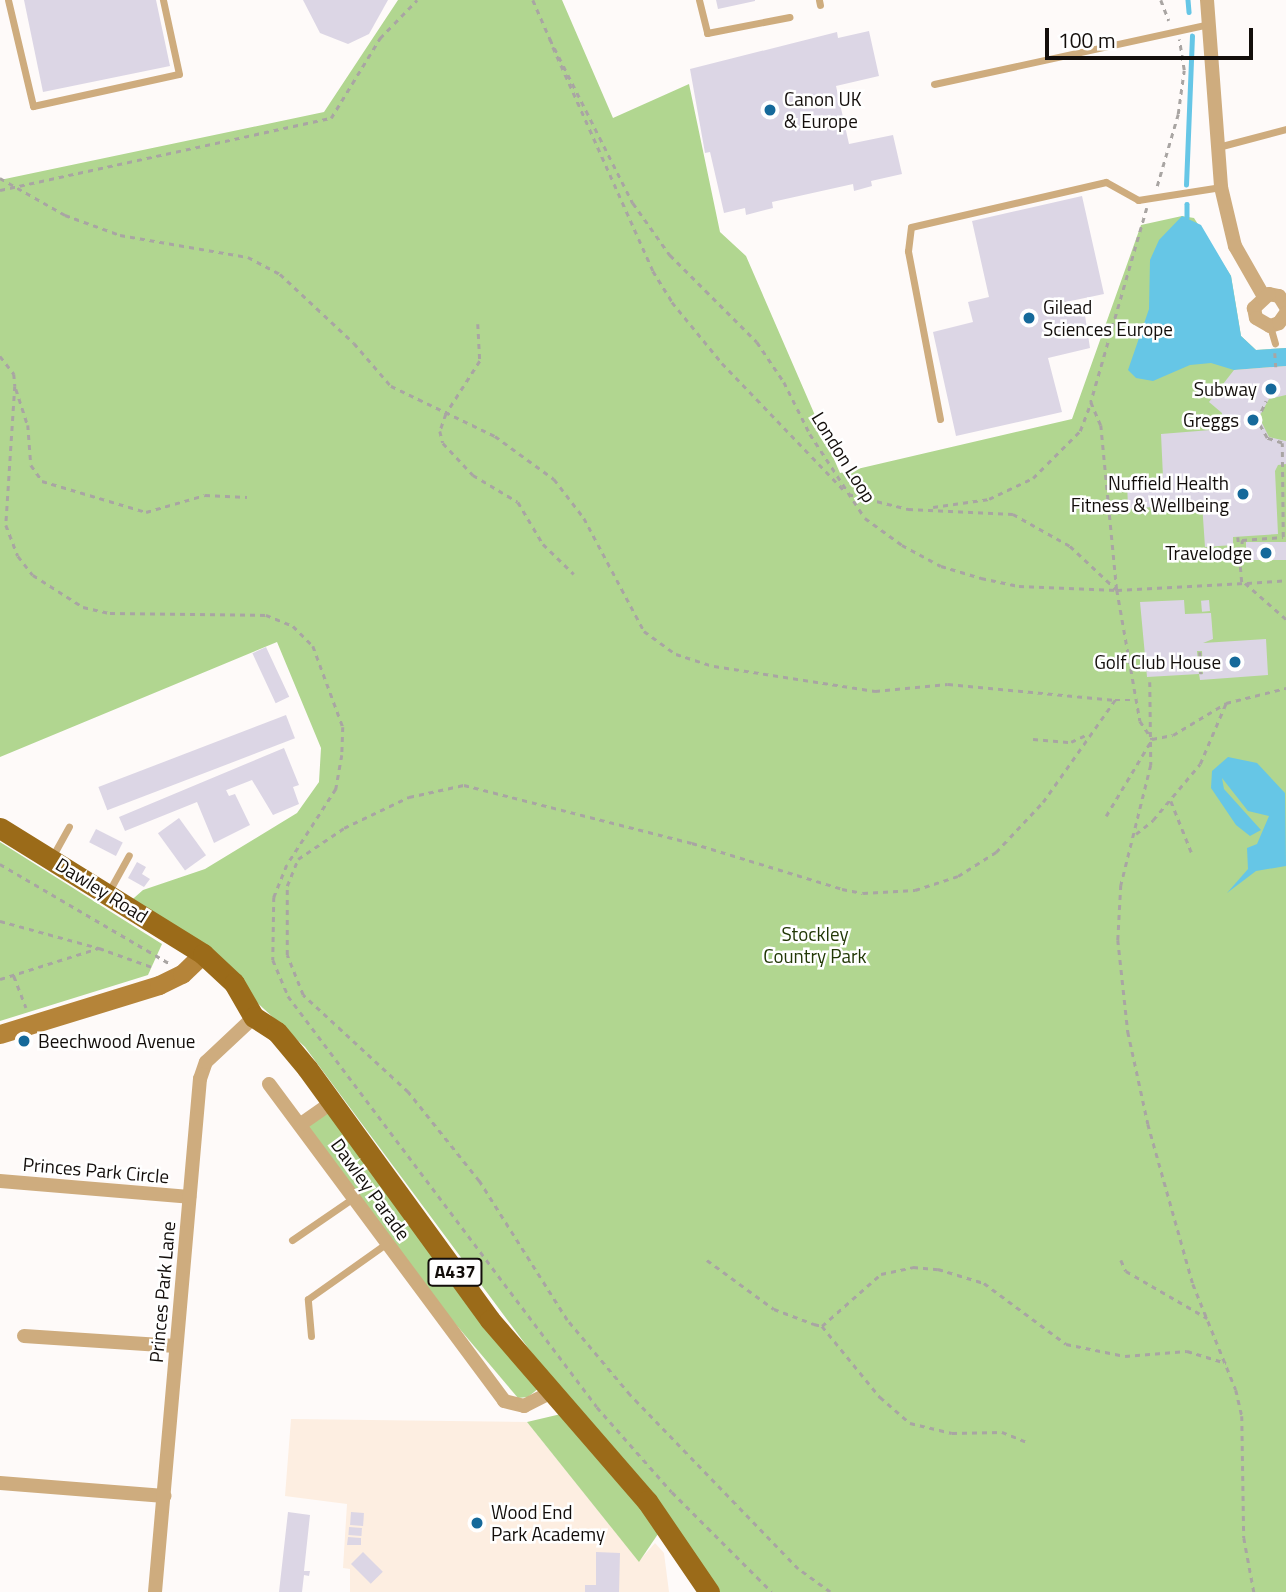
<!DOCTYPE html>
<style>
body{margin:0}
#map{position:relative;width:1286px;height:1592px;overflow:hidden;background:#fefaf9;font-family:"Titillium Web",sans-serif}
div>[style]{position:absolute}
.education>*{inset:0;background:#fdeee1}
.green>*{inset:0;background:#b1d690}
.water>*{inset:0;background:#66c6e6}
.stream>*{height:4.5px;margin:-2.25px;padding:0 2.25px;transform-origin:2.25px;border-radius:2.25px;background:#66c6e6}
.building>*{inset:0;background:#dcd6e5;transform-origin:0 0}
.path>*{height:2.5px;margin-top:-1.25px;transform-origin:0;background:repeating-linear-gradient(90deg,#a9a5a3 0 5px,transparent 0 10px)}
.lane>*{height:7px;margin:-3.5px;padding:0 3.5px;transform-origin:3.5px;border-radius:3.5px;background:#ceac7e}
.street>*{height:14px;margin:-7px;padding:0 7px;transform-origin:7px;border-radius:7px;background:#ceac7e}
.secondary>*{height:19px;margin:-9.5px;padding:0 9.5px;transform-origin:9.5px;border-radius:9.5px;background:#b58439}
.primary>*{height:21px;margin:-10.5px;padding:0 10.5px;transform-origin:10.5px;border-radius:10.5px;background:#9b6b19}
.dots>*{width:19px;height:19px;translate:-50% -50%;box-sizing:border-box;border:4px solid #fff;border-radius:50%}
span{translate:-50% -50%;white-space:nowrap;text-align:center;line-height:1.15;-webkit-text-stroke:5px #fff;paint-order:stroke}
.shield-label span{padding:2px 5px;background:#fff;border:2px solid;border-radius:5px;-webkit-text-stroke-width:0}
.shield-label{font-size:18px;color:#130e0b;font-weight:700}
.poi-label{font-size:19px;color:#130e0b}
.left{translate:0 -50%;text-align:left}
.right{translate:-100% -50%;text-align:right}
.street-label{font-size:19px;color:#130e0b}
.park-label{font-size:19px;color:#223806}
.scale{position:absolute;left:1045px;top:28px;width:208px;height:32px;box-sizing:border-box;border:4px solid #130e0b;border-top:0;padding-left:9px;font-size:21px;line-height:24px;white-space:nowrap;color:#130e0b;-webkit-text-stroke:5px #fff;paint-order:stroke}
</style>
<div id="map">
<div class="education">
<i style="clip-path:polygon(291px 1419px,527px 1422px,639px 1561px,655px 1543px,664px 1553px,669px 1592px,350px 1592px,350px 1569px,343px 1568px,347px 1504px,285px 1496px)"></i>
</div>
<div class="green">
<i style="clip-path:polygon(398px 0,562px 0,613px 118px,689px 84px,720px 232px,746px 256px,840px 473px,1072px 419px,1141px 225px,1182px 216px,1194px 218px,1231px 276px,1241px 336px,1256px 350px,1286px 348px,1286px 1592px,709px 1592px,305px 1047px,221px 969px,126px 905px,143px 890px,205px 869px,297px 813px,319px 782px,321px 748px,277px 642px,0 757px,0 180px,324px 112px)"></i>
<i style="clip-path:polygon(0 842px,162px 944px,148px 975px,0 1021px)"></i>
<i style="clip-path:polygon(332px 1102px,539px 1388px,528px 1397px,518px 1398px,387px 1243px,301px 1124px)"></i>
<i style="clip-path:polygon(561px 1414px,620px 1478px,658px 1534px,639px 1562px,527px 1422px)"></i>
</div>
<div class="water">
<i style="clip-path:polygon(1182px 216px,1201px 225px,1231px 276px,1241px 336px,1256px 350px,1286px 348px,1286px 366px,1234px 370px,1211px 363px,1190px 365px,1153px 381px,1136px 378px,1128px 370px,1149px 309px,1150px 260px,1159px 240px)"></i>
<i style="clip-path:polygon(1228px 757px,1257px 763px,1285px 793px,1286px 866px,1256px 871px,1227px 893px,1248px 869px,1247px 848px,1257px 844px,1269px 816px,1248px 811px,1222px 778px,1224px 789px,1261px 830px,1250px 836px,1236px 825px,1211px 788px,1212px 771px)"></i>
</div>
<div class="stream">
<i style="left:1188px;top:0;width:12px;rotate:85deg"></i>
<i style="left:1186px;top:185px;width:149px;rotate:-87.7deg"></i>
<i style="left:1187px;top:204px;width:13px;rotate:90deg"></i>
</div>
<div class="building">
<i style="clip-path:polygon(24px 0,156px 0,170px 66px,43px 92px)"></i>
<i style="clip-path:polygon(303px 0,388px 0,369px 34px,348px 44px,320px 33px)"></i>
<i style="clip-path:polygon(716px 0,755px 0,755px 1px,718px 9px)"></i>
<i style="clip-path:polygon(869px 31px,879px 76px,836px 86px,849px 144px,893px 135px,902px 174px,871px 181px,872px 186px,854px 191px,853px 184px,772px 202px,773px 208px,746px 215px,745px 208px,724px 213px,710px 152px,705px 153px,690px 69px,837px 32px,838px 38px)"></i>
<i style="clip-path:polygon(1082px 196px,1104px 294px,1061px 303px,1063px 313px,1084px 309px,1090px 348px,1048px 358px,1062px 412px,956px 436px,933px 332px,973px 322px,968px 302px,989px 297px,972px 221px)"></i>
<i style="clip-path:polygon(1286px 366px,1286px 395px,1269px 399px,1259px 417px,1269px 437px,1286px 441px,1286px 464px,1278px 465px,1275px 471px,1278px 534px,1233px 537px,1233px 545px,1205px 547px,1202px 503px,1128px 509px,1127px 480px,1163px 477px,1161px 434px,1223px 429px,1222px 413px,1209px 402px,1234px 370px)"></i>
<i style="left:1286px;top:542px;width:18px;height:40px;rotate:90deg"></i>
<i style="clip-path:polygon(evenodd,1184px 600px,1185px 614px,1211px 613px,1213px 639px,1203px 643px,1266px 639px,1268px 675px,1200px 680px,1199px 674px,1147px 677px,1140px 602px,1184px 600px,1197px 651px,1202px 651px,1203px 674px,1199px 674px,1197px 651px)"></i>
<i style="left:1209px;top:600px;width:11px;height:8px;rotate:85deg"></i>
<i style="left:266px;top:647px;width:55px;height:15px;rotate:65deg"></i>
<i style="left:286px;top:715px;width:25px;height:201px;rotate:69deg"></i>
<i style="clip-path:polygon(284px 748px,299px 785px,293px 787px,299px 804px,273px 815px,252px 780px,201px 800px,226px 790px,229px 796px,235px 794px,250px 825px,214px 843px,197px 802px,125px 831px,119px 817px)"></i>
<i style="left:179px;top:818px;width:46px;height:26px;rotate:54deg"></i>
<i style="left:96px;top:829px;width:30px;height:15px;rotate:27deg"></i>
<i style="clip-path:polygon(137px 862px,146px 867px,142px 874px,150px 879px,144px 887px,128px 878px)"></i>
<i style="clip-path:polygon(288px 1512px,310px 1515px,304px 1571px,310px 1571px,309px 1576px,304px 1575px,302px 1592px,279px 1592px)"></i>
<i style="left:351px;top:1512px;width:13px;height:13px;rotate:4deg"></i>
<i style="left:349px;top:1527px;width:13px;height:8px;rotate:4deg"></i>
<i style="clip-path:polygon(348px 1537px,361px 1538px,361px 1545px,347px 1545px)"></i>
<i style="left:363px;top:1552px;width:28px;height:17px;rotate:45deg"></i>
<i style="clip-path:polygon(596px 1552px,620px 1553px,619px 1592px,585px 1592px,585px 1585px,596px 1585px)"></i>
</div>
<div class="path">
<i style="left:533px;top:0;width:45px;rotate:66.3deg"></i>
<i style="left:1161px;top:0;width:22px;rotate:69deg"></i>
<i style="left:550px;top:39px;width:184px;rotate:63.2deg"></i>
<i style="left:633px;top:203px;width:64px;rotate:54.6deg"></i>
<i style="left:670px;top:255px;width:123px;rotate:45deg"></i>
<i style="left:757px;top:342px;width:48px;rotate:56deg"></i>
<i style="left:784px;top:382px;width:58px;rotate:63.4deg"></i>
<i style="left:810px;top:434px;width:100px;rotate:56.8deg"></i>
<i style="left:865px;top:518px;width:46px;rotate:36.1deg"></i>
<i style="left:902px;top:545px;width:44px;rotate:28.3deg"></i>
<i style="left:941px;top:566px;width:42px;rotate:16.7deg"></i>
<i style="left:981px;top:578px;width:39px;rotate:12deg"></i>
<i style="left:1019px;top:586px;width:98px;rotate:2.3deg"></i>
<i style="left:1117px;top:590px;width:128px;rotate:-3.1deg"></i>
<i style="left:1245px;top:583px;width:55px;rotate:41.3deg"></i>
<i style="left:553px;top:47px;width:245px;rotate:65.9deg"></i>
<i style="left:653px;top:271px;width:36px;rotate:58deg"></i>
<i style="left:672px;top:302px;width:79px;rotate:50.7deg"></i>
<i style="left:722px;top:363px;width:175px;rotate:46.2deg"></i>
<i style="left:0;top:178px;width:75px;rotate:29.6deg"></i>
<i style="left:65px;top:215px;width:59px;rotate:20deg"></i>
<i style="left:120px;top:235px;width:130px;rotate:9.8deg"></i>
<i style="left:248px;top:257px;width:36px;rotate:28deg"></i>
<i style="left:280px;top:274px;width:101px;rotate:43deg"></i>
<i style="left:354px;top:343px;width:57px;rotate:49.3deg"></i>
<i style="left:391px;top:386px;width:115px;rotate:25.7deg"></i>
<i style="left:495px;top:436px;width:73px;rotate:36.1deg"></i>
<i style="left:554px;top:479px;width:49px;rotate:52.4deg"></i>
<i style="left:584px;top:518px;width:128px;rotate:62deg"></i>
<i style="left:644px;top:631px;width:39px;rotate:36deg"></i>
<i style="left:676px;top:654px;width:40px;rotate:18deg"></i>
<i style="left:714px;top:666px;width:163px;rotate:8.8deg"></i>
<i style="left:875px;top:691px;width:73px;rotate:-5.5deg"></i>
<i style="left:948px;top:684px;width:168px;rotate:5.5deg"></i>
<i style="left:1157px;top:186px;width:75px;rotate:-73.7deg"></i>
<i style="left:1178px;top:114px;width:44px;rotate:-82.2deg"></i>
<i style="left:1184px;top:70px;width:31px;rotate:-99deg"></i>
<i style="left:0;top:190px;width:339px;rotate:-12.3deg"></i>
<i style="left:331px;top:118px;width:94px;rotate:-58.5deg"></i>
<i style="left:380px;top:38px;width:53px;rotate:-45.8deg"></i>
<i style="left:1147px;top:208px;width:202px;rotate:106.1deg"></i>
<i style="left:1091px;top:402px;width:25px;rotate:67deg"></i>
<i style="left:1101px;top:425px;width:166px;rotate:84.5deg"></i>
<i style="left:1117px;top:590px;width:133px;rotate:80deg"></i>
<i style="left:1140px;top:721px;width:22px;rotate:56deg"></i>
<i style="left:1152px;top:739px;width:21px;rotate:-11deg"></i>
<i style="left:1173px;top:735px;width:62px;rotate:-31.1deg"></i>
<i style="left:1226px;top:703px;width:62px;rotate:-14deg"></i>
<i style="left:478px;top:324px;width:37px;rotate:87deg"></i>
<i style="left:480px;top:361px;width:63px;rotate:122.7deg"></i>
<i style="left:446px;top:414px;width:18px;rotate:109deg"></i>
<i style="left:440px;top:431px;width:12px;rotate:76deg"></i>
<i style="left:443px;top:443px;width:44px;rotate:46.8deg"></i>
<i style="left:473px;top:475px;width:52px;rotate:31deg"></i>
<i style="left:518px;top:502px;width:49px;rotate:59.2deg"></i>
<i style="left:543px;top:544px;width:43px;rotate:44.1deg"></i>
<i style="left:1275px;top:353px;width:14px;rotate:86deg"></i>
<i style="left:0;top:356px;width:23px;rotate:52deg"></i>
<i style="left:14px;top:374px;width:12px;rotate:85deg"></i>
<i style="left:15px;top:386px;width:139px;rotate:93.7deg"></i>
<i style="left:6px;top:525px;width:33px;rotate:69deg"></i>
<i style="left:18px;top:556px;width:24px;rotate:52deg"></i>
<i style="left:33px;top:575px;width:59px;rotate:32.6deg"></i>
<i style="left:83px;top:607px;width:28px;rotate:13deg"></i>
<i style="left:110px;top:613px;width:156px;rotate:0.7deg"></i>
<i style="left:266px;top:615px;width:29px;rotate:22deg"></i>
<i style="left:293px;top:626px;width:28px;rotate:45deg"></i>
<i style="left:313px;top:646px;width:86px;rotate:69.7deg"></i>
<i style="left:343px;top:727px;width:28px;rotate:92deg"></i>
<i style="left:342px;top:755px;width:35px;rotate:100deg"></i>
<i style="left:336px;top:789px;width:90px;rotate:122.8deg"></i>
<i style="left:287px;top:865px;width:35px;rotate:112deg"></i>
<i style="left:274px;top:897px;width:63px;rotate:90.9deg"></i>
<i style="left:273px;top:960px;width:39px;rotate:67deg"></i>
<i style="left:288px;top:996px;width:514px;rotate:53.06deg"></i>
<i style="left:597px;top:1407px;width:113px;rotate:48.6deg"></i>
<i style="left:672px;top:1492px;width:141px;rotate:45deg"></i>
<i style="left:16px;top:389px;width:38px;rotate:72deg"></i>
<i style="left:28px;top:425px;width:40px;rotate:85.7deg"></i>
<i style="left:31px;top:465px;width:19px;rotate:55deg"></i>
<i style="left:42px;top:481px;width:109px;rotate:16.6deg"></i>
<i style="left:146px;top:512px;width:61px;rotate:-16.1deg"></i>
<i style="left:205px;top:495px;width:42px;rotate:2.7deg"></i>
<i style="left:848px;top:494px;width:62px;rotate:14deg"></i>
<i style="left:908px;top:509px;width:105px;rotate:2.7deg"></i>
<i style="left:1013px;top:514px;width:65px;rotate:29.3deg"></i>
<i style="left:1070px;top:546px;width:64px;rotate:43.1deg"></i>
<i style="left:933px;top:507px;width:57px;rotate:-8.1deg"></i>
<i style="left:989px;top:499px;width:49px;rotate:-25.5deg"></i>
<i style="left:1033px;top:478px;width:66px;rotate:-45deg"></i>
<i style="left:1080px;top:431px;width:31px;rotate:-69deg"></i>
<i style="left:1238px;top:537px;width:46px;rotate:85deg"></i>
<i style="left:1240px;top:564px;width:24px;rotate:-85deg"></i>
<i style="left:1242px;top:540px;width:41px;rotate:-4.2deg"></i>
<i style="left:1283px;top:537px;width:94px;rotate:-90.6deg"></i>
<i style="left:1282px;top:443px;width:16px;rotate:-162deg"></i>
<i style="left:1267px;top:438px;width:21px;rotate:-119deg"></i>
<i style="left:1257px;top:420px;width:21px;rotate:-65deg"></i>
<i style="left:1247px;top:583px;width:39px;rotate:-4deg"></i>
<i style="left:1200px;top:652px;width:22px;rotate:87deg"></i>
<i style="left:1150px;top:682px;width:83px;rotate:89.3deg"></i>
<i style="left:1151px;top:765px;width:124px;rotate:104deg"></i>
<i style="left:1121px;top:885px;width:55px;rotate:93.1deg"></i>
<i style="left:1118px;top:940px;width:93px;rotate:83.8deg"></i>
<i style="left:1128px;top:1032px;width:94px;rotate:77.7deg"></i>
<i style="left:1148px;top:1124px;width:166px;rotate:74.3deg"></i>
<i style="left:1193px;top:1284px;width:114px;rotate:67.9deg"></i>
<i style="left:1236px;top:1390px;width:27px;rotate:77deg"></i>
<i style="left:1242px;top:1416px;width:122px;rotate:89.1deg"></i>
<i style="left:1244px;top:1538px;width:55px;rotate:79.5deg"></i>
<i style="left:1033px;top:739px;width:38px;rotate:5deg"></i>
<i style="left:1071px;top:742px;width:19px;rotate:-25deg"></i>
<i style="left:1171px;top:801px;width:59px;rotate:68.2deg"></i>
<i style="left:1106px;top:816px;width:90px;rotate:-59.1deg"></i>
<i style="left:1136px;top:834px;width:22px;rotate:-39deg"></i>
<i style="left:1153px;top:820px;width:73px;rotate:-50deg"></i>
<i style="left:1200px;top:764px;width:66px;rotate:-66.9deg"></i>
<i style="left:0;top:864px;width:196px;rotate:30.4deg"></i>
<i style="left:0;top:921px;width:103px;rotate:15.3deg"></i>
<i style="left:14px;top:976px;width:34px;rotate:69deg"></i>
<i style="left:0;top:979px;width:104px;rotate:-17.4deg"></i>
<i style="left:99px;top:948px;width:59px;rotate:19.7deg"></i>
<i style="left:707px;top:1260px;width:83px;rotate:36.2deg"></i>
<i style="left:774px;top:1309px;width:43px;rotate:20.6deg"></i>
<i style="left:814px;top:1324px;width:8px;rotate:14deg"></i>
<i style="left:822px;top:1326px;width:79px;rotate:-41.4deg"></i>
<i style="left:881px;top:1274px;width:33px;rotate:-12deg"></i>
<i style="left:913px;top:1267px;width:25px;rotate:5deg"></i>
<i style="left:938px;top:1269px;width:48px;rotate:16.9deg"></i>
<i style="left:984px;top:1283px;width:102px;rotate:36.6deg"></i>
<i style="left:1066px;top:1344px;width:60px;rotate:11.5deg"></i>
<i style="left:1125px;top:1356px;width:62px;rotate:-4.6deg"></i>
<i style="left:1187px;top:1351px;width:41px;rotate:17.1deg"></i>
<i style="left:1121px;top:1260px;width:12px;rotate:66deg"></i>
<i style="left:1126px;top:1271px;width:94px;rotate:30.1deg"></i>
<i style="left:822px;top:1326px;width:92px;rotate:50.8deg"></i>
<i style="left:880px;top:1397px;width:40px;rotate:41deg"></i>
<i style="left:910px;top:1423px;width:43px;rotate:13.4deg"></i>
<i style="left:952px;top:1433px;width:50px;rotate:-1.1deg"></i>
<i style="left:1002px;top:1432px;width:29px;rotate:22deg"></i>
<i style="left:830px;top:1592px;width:39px;rotate:-144deg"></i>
<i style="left:798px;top:1569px;width:242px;rotate:-134deg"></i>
<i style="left:630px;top:1395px;width:98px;rotate:-130deg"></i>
<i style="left:567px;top:1320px;width:165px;rotate:-122.3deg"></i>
<i style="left:479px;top:1181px;width:114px;rotate:-128.6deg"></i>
<i style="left:408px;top:1092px;width:143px;rotate:-137.3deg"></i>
<i style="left:303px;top:995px;width:43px;rotate:-111.8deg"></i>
<i style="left:287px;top:955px;width:69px;rotate:-90deg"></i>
<i style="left:287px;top:886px;width:29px;rotate:-68deg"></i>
<i style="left:298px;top:859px;width:55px;rotate:-34deg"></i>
<i style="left:344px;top:828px;width:72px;rotate:-25.5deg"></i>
<i style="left:409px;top:797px;width:56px;rotate:-12.3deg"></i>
<i style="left:464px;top:785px;width:235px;rotate:14.3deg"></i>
<i style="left:692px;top:843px;width:157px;rotate:17deg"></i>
<i style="left:842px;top:889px;width:21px;rotate:11deg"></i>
<i style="left:863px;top:893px;width:52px;rotate:-3.3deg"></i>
<i style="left:915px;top:890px;width:45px;rotate:-18deg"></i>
<i style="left:958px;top:876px;width:45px;rotate:-32.3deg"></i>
<i style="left:996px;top:852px;width:69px;rotate:-46.8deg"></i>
<i style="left:1043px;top:802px;width:125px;rotate:-54.8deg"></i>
<i style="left:1115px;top:700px;width:20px"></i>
</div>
<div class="lane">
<i style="left:8px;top:0;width:109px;rotate:76.7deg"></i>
<i style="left:33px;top:106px;width:149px;rotate:-12.4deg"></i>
<i style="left:179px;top:74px;width:76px;rotate:-102.2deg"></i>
<i style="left:699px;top:0;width:34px;rotate:76deg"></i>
<i style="left:707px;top:33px;width:84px;rotate:-11deg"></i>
<i style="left:819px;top:0;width:5px;rotate:79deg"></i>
<i style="left:934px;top:84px;width:281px;rotate:-12.3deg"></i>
<i style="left:1218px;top:147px;width:70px;rotate:-14.8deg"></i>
<i style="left:1270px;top:326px;width:18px;rotate:74deg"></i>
<i style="left:940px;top:419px;width:171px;rotate:-100.8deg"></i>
<i style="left:908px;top:251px;width:24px;rotate:-83deg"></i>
<i style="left:911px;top:227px;width:200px;rotate:-13deg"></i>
<i style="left:1106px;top:182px;width:37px;rotate:29deg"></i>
<i style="left:1138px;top:200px;width:84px;rotate:-8.9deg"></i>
<i style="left:51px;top:859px;width:37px;rotate:-61deg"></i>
<i style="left:108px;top:893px;width:43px;rotate:-61.1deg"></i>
<i style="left:292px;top:1240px;width:74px;rotate:-34.5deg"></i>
<i style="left:311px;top:1336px;width:37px;rotate:-95deg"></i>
<i style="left:308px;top:1299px;width:97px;rotate:-35.3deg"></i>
</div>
<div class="street">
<i style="left:1207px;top:0;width:188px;rotate:85.7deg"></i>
<i style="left:1221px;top:187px;width:61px;rotate:76.7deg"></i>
<i style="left:1235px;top:246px;width:56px;rotate:60.3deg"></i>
<i style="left:1286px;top:307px;width:13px;rotate:-122deg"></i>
<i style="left:1279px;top:296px;width:10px;rotate:-169deg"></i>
<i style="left:1269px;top:294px;width:21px;rotate:137deg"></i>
<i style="left:1254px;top:308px;width:10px;rotate:79deg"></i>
<i style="left:1256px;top:318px;width:16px;rotate:30deg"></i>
<i style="left:1270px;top:326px;width:9px;rotate:-18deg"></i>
<i style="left:1279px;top:323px;width:12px;rotate:-55deg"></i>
<i style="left:269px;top:1084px;width:395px;rotate:53.4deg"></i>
<i style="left:504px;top:1401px;width:21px;rotate:14deg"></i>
<i style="left:524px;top:1406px;width:31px;rotate:-27deg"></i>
<i style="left:301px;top:1124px;width:38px;rotate:-35deg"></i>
<i style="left:0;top:1181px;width:190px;rotate:4.8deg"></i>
<i style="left:24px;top:1336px;width:152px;rotate:3.8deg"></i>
<i style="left:0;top:1483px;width:165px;rotate:4.5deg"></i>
<i style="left:155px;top:1592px;width:515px;rotate:-84.99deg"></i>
<i style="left:200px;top:1079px;width:18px;rotate:-71deg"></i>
<i style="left:206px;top:1062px;width:66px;rotate:-43.2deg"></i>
</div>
<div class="secondary">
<i style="left:0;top:1034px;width:166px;rotate:-17.1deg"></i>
<i style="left:159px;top:985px;width:25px;rotate:-26deg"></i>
<i style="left:182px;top:974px;width:29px;rotate:-44deg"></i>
</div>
<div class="primary">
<i style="left:0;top:828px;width:239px;rotate:31.8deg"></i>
<i style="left:203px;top:954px;width:42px;rotate:43.1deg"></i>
<i style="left:234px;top:983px;width:39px;rotate:60deg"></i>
<i style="left:254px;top:1017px;width:27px;rotate:33deg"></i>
<i style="left:277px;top:1032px;width:47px;rotate:50.2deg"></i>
<i style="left:307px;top:1068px;width:311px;rotate:54deg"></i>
<i style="left:490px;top:1320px;width:240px;rotate:49.1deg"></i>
<i style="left:647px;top:1501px;width:110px;rotate:55.7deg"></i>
</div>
<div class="dots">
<i style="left:770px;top:110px;background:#15699a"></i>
<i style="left:1029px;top:318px;background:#15699a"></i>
<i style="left:1271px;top:389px;background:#15699a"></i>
<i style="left:1253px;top:420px;background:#15699a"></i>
<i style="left:1243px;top:494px;background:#15699a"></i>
<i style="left:1266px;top:553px;background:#15699a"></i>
<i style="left:1235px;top:662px;background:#15699a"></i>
<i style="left:24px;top:1041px;background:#15699a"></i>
<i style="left:477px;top:1523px;background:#15699a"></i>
</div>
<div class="shield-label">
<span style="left:455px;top:1272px">A437</span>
</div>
<div class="poi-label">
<span class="left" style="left:784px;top:110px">Canon UK<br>&amp; Europe</span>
<span class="left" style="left:1043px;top:318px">Gilead<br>Sciences Europe</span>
<span class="right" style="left:1257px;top:389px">Subway</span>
<span class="right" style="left:1239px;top:420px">Greggs</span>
<span class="right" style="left:1229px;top:494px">Nuffield Health<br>Fitness &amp; Wellbeing</span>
<span class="right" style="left:1252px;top:553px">Travelodge</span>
<span class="right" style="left:1221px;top:662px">Golf Club House</span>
<span class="left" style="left:38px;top:1041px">Beechwood Avenue</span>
<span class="left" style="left:491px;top:1523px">Wood End<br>Park Academy</span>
</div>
<div class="street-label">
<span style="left:844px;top:457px;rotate:58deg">London Loop</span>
<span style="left:102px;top:890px;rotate:32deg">Dawley Road</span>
<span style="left:96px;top:1170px;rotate:5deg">Princes Park Circle</span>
<span style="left:371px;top:1189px;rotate:54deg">Dawley Parade</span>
<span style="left:162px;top:1292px;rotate:-85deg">Princes Park Lane</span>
</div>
<div class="park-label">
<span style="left:815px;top:945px">Stockley<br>Country Park</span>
</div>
<div class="scale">100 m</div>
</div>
